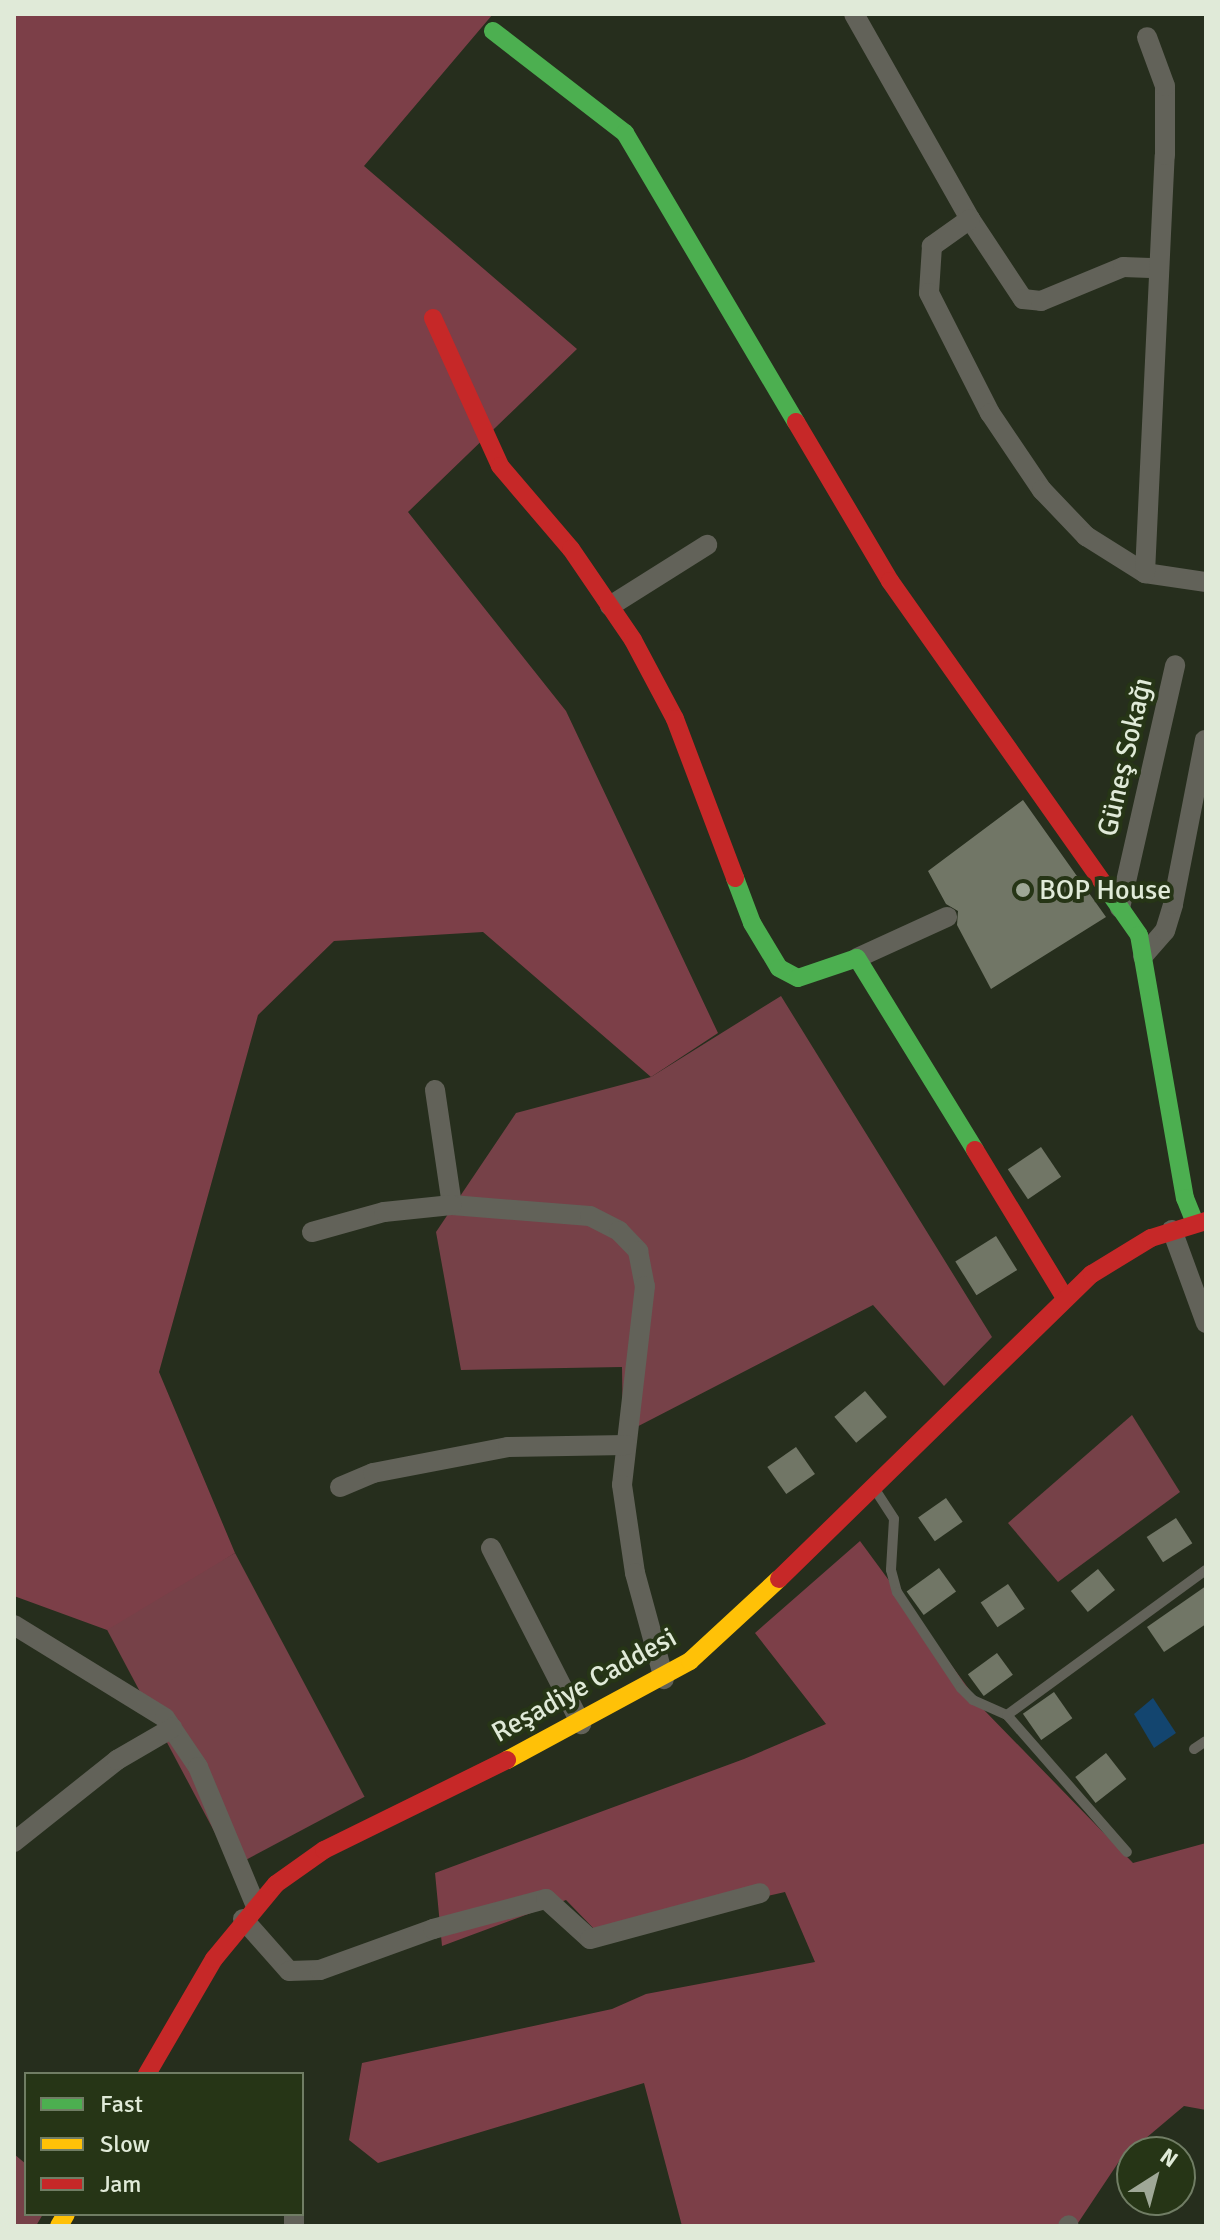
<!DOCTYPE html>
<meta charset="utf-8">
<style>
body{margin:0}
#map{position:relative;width:1220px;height:2240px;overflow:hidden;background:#262e1d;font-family:Signika,sans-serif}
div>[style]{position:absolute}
.green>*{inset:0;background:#764148;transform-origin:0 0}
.forest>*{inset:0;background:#7c3f48}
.water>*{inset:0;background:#13456f}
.building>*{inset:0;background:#717666;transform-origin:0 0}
.lane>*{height:10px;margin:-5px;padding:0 5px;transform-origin:5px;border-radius:5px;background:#626259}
.street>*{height:20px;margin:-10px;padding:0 10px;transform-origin:10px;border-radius:10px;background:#626259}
.fast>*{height:18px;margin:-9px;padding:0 9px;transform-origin:9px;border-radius:9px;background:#4caf50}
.slow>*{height:18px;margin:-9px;padding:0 9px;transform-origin:9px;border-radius:9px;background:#ffc107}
.jam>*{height:18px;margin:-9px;padding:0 9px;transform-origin:9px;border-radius:9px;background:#c62828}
.dots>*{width:22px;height:22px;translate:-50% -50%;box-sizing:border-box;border:4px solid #263516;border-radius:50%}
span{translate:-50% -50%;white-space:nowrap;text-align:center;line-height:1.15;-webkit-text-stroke:8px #263516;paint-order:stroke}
.street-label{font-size:28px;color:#e0ead8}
.poi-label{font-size:28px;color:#e0ead8}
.left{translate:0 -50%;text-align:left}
.frame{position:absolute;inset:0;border:16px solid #e0ead8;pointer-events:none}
.legend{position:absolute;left:24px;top:2072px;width:280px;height:144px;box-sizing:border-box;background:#263516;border:2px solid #707d64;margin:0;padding:10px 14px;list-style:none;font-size:24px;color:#e0ead8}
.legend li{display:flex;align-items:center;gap:16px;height:40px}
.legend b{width:40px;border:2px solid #707d64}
.north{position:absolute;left:1116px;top:2136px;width:80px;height:80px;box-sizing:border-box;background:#263516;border:2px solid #707d64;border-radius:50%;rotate:36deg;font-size:22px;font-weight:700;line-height:32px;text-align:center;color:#e0ead8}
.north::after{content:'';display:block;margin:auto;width:28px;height:36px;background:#9fa897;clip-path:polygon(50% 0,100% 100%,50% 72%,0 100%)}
</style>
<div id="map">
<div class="green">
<i style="clip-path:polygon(781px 996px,992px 1337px,944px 1386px,873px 1305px,623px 1434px,622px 1367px,461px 1370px,436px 1232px,516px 1113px,651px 1077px)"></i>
<i style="clip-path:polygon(1132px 1415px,1180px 1492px,1058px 1582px,1008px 1523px)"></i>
<i style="left:235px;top:1553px;width:276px;height:149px;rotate:62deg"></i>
<i style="clip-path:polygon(14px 2154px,26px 2164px,26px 2214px,43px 2214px,36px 2226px,14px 2226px)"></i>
</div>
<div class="forest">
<i style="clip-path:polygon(14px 14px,493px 14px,364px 166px,577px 349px,408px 512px,566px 711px,718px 1033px,651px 1077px,483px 932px,334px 941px,258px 1015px,159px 1372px,235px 1553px,107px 1630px,14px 1596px)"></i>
<i style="clip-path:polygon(860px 1541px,985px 1711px,1133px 1863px,1206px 1843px,1206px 2110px,1184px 2106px,1120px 2160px,1076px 2226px,682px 2226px,644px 2083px,378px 2163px,349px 2140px,362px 2063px,612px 2009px,646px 1994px,815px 1962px,785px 1892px,599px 1934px,566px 1900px,442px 1946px,435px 1873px,744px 1759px,826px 1724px,755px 1633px)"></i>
</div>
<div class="water">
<i style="clip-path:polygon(1153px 1698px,1176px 1733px,1154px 1748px,1134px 1714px)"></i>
</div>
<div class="building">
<i style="clip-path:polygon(1023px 800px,1106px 917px,991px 989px,957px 925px,958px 911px,946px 904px,928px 871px)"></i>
<i style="left:1041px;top:1147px;width:36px;height:40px;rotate:56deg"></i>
<i style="left:996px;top:1236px;width:40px;height:48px;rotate:58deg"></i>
<i style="left:865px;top:1391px;width:34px;height:40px;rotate:50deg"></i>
<i style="left:796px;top:1447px;width:33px;height:35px;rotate:55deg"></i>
<i style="left:946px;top:1498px;width:29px;height:34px;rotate:55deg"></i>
<i style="left:1176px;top:1518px;width:30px;height:35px;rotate:57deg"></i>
<i style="left:939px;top:1568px;width:29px;height:40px;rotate:54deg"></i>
<i style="left:1098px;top:1569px;width:27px;height:35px;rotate:51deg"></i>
<i style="left:1008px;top:1584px;width:30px;height:33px;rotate:56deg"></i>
<i style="clip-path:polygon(1206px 1586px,1206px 1624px,1164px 1652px,1147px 1627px)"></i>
<i style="left:997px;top:1653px;width:27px;height:36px;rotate:54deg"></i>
<i style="left:1054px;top:1692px;width:32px;height:38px;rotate:55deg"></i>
<i style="left:1106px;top:1753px;width:33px;height:39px;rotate:52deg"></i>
</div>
<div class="lane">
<i style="left:876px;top:1491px;width:33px;rotate:57deg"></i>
<i style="left:894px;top:1519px;width:51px;rotate:93.4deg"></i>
<i style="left:891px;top:1570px;width:23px;rotate:75deg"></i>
<i style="left:897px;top:1592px;width:115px;rotate:56.3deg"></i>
<i style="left:961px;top:1688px;width:17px;rotate:45deg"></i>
<i style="left:973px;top:1700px;width:37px;rotate:24deg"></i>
<i style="left:1007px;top:1715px;width:182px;rotate:48.8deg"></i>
<i style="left:1007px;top:1715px;width:246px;rotate:-36.1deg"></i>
<i style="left:1194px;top:1749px;width:14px;rotate:-34deg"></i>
</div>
<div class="street">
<i style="left:854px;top:14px;width:236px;rotate:60.5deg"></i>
<i style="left:970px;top:219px;width:96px;rotate:56.5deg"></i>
<i style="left:1023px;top:299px;width:18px;rotate:6deg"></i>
<i style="left:1041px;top:301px;width:89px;rotate:-22.5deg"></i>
<i style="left:1123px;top:267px;width:34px;rotate:2deg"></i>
<i style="left:970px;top:219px;width:47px;rotate:144.6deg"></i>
<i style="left:932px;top:246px;width:47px;rotate:93.7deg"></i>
<i style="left:929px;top:293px;width:135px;rotate:63.1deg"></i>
<i style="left:990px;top:413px;width:93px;rotate:56deg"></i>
<i style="left:1042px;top:490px;width:64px;rotate:46.3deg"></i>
<i style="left:1086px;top:536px;width:70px;rotate:32.1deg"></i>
<i style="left:1145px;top:573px;width:62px;rotate:8.4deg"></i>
<i style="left:1145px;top:573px;width:418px;rotate:-87.3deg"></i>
<i style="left:1165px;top:155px;width:69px;rotate:-90deg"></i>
<i style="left:1165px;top:86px;width:52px;rotate:-110.2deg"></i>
<i style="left:610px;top:606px;width:115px;rotate:-32.2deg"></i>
<i style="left:1120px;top:908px;width:249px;rotate:-77.2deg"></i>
<i style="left:1143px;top:956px;width:33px;rotate:-49deg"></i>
<i style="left:1165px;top:931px;width:28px;rotate:-73deg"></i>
<i style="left:1173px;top:904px;width:167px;rotate:-79deg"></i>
<i style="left:857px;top:958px;width:99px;rotate:-24.5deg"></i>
<i style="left:435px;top:1090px;width:116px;rotate:81.6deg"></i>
<i style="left:452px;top:1205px;width:138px;rotate:4.6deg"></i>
<i style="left:590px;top:1216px;width:33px;rotate:27deg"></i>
<i style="left:619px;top:1231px;width:28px;rotate:46deg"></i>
<i style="left:638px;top:1251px;width:36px;rotate:79deg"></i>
<i style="left:645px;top:1286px;width:200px;rotate:96.6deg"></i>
<i style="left:622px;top:1485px;width:89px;rotate:81.6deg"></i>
<i style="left:635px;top:1573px;width:110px;rotate:74.7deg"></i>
<i style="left:1172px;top:1230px;width:99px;rotate:69.9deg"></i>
<i style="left:312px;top:1232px;width:75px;rotate:-15.5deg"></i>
<i style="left:384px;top:1212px;width:68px;rotate:-5.9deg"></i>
<i style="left:340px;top:1487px;width:36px;rotate:-23deg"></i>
<i style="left:373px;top:1473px;width:137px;rotate:-10.9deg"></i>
<i style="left:508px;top:1447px;width:118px;rotate:-1deg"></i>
<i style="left:491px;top:1548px;width:198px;rotate:62.9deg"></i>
<i style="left:14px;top:1625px;width:177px;rotate:31.6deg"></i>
<i style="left:165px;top:1718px;width:59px;rotate:56deg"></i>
<i style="left:198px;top:1767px;width:148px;rotate:67.4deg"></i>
<i style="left:14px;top:1842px;width:132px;rotate:-38.5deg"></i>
<i style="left:117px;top:1760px;width:64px;rotate:-30.2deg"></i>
<i style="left:243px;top:1919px;width:69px;rotate:48.5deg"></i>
<i style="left:289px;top:1971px;width:31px;rotate:-2deg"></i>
<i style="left:320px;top:1970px;width:120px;rotate:-19.9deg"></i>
<i style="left:433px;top:1929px;width:117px;rotate:-14.9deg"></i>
<i style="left:546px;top:1899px;width:59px;rotate:42.3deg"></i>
<i style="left:590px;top:1939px;width:176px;rotate:-15.1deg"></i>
<i style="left:294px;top:2226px;width:12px;rotate:-90deg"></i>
<i style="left:1068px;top:2226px;width:1px;rotate:-45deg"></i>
</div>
<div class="fast">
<i style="left:493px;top:31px;width:167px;rotate:37.7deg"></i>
<i style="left:625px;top:133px;width:336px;rotate:59.4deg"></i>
<i style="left:735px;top:878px;width:48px;rotate:69.3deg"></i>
<i style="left:752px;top:923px;width:52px;rotate:59deg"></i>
<i style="left:779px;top:968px;width:21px;rotate:28deg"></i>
<i style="left:798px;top:978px;width:62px;rotate:-18.7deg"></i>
<i style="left:857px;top:958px;width:225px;rotate:58.4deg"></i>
<i style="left:1109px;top:892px;width:52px;rotate:55.1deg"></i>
<i style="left:1139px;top:935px;width:267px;rotate:80.1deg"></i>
<i style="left:1185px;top:1198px;width:27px;rotate:68deg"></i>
</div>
<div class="slow">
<i style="left:507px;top:1760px;width:208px;rotate:-28.4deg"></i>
<i style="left:690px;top:1661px;width:121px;rotate:-42.7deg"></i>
<i style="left:59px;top:2226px;width:14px;rotate:-60deg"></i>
</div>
<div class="jam">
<i style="left:433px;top:318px;width:162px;rotate:65.6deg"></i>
<i style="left:500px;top:466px;width:109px;rotate:49.5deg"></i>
<i style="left:571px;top:549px;width:110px;rotate:55.7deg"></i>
<i style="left:633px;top:640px;width:89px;rotate:62deg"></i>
<i style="left:675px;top:719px;width:170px;rotate:69.3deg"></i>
<i style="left:796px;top:422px;width:185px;rotate:59.4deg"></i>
<i style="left:890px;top:581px;width:380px;rotate:54.8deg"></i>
<i style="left:975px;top:1150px;width:173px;rotate:58.7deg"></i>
<i style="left:779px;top:1579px;width:437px;rotate:-44.3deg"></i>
<i style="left:1092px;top:1274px;width:69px;rotate:-31.4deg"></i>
<i style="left:1151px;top:1238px;width:58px;rotate:-17.2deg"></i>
<i style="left:147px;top:2074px;width:133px;rotate:-59.8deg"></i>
<i style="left:214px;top:1959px;width:97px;rotate:-50.4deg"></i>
<i style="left:276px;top:1884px;width:59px;rotate:-35.3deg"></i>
<i style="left:324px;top:1850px;width:204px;rotate:-26.2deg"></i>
</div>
<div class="dots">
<i style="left:1023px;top:890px;background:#9fa897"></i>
</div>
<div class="street-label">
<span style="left:1125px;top:757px;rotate:-77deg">Güneş Sokağı</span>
<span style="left:584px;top:1685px;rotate:-29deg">Reşadiye Caddesi</span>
</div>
<div class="poi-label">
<span class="left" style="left:1039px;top:890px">BOP House</span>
</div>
<div class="frame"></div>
<ul class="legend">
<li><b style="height:10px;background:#4caf50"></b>Fast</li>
<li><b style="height:10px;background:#ffc107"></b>Slow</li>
<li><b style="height:10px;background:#c62828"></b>Jam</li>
</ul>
<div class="north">N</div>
</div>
